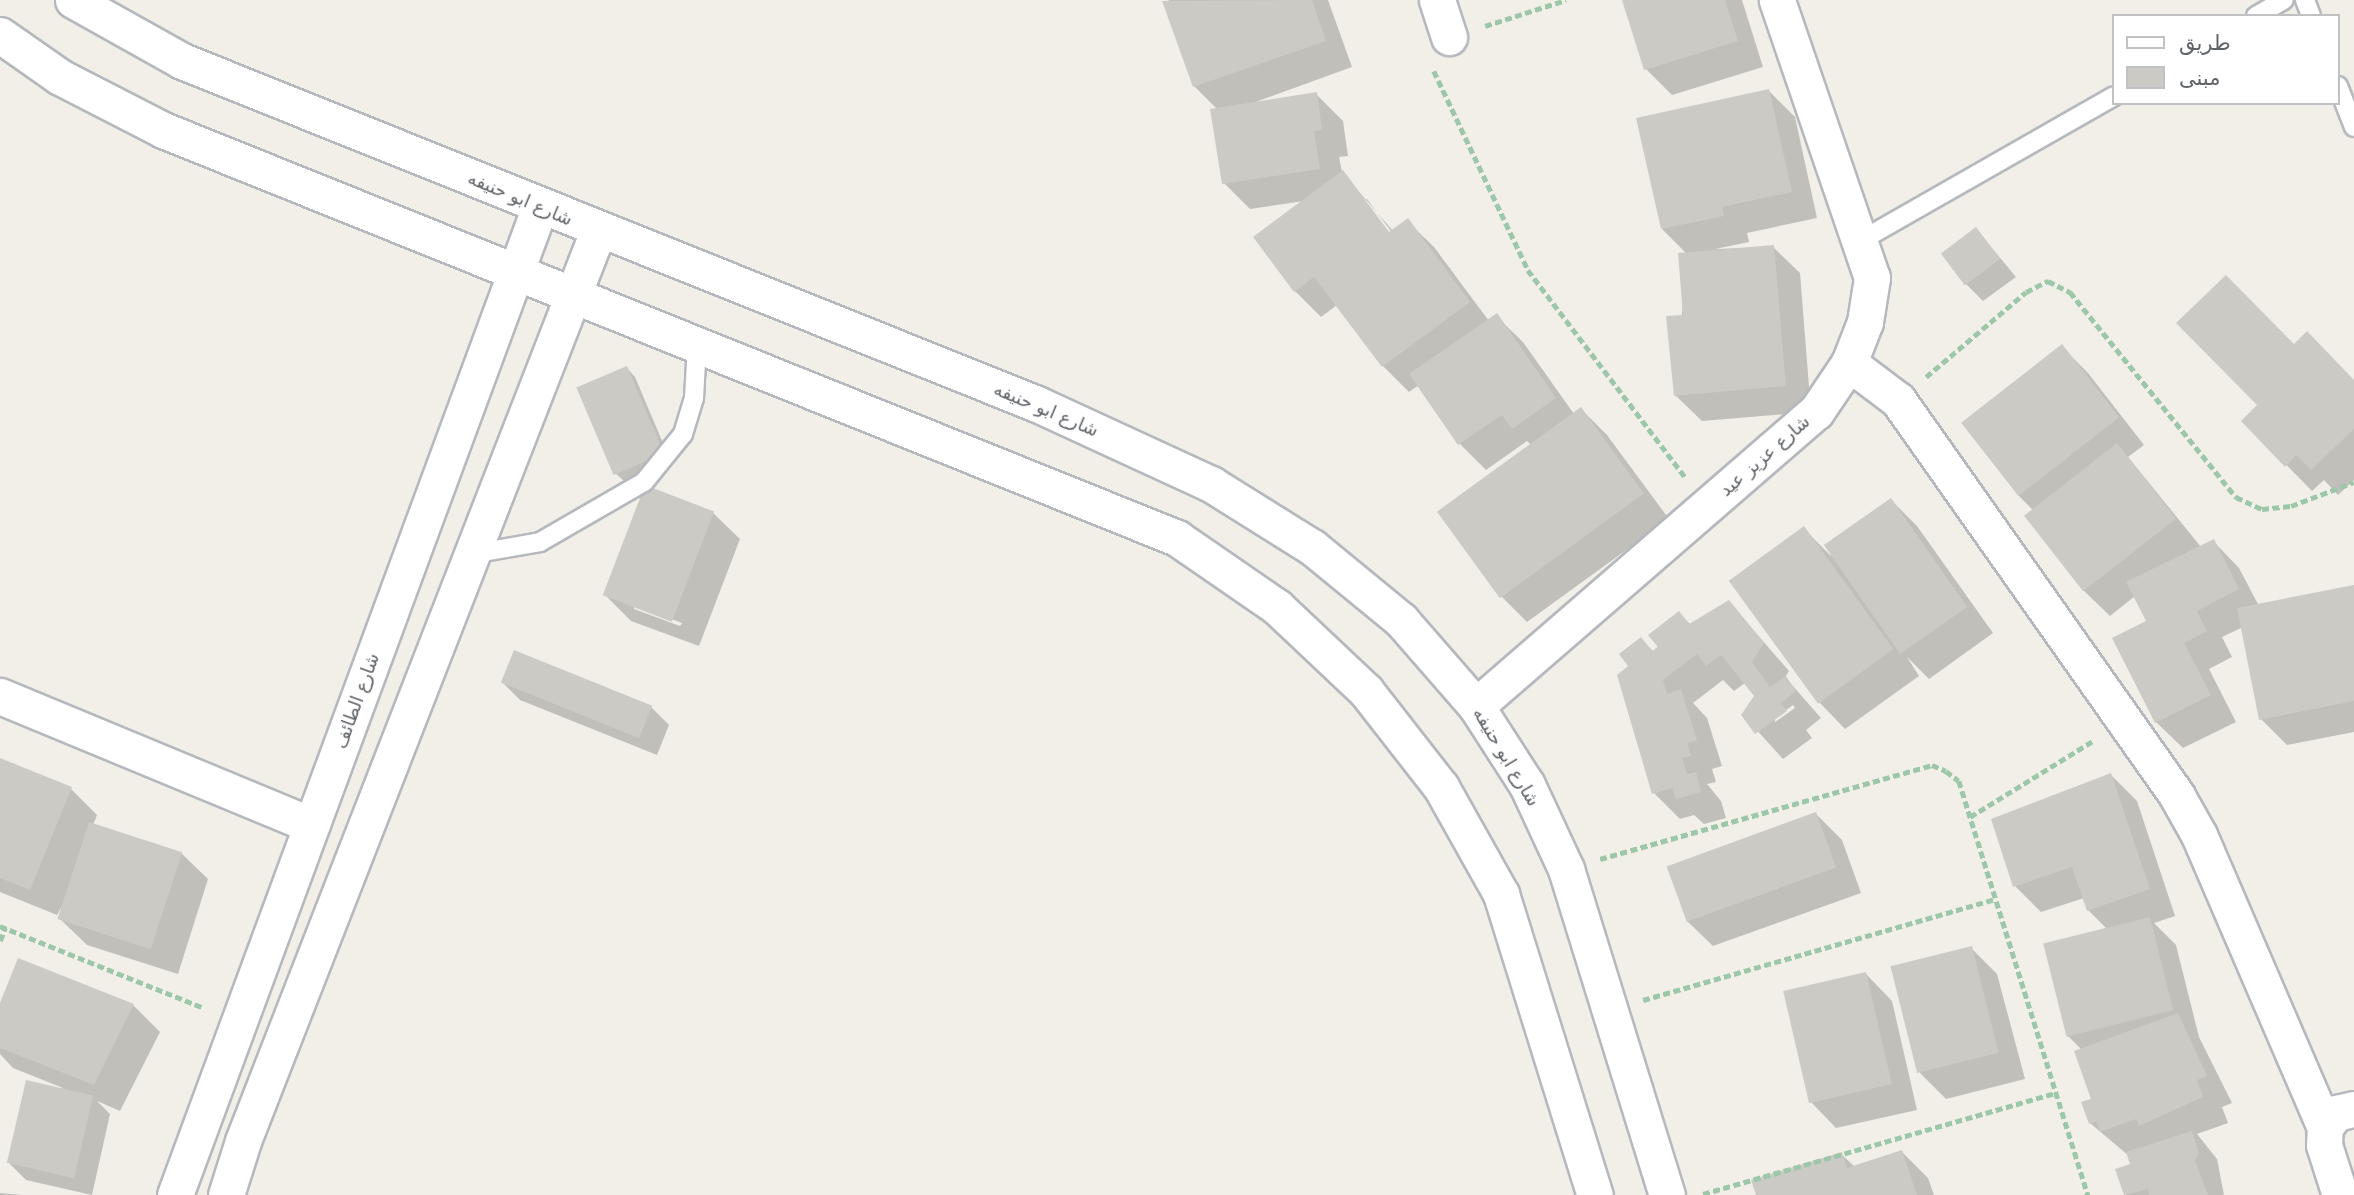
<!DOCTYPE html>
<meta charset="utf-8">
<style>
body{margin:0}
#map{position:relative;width:2354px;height:1195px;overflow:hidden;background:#f1efe8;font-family:"DejaVu Sans",Cairo,sans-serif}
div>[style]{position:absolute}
.shadow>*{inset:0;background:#0003}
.building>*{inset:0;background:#cccac5;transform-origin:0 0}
.path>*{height:4.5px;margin-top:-2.25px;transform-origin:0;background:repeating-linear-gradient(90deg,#9cc7a9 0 7px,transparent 0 10.5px)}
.roads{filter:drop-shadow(2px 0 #b5b8bc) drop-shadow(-2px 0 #b5b8bc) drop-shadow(0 2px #b5b8bc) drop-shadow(0 -2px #b5b8bc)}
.service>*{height:18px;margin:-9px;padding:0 9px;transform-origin:9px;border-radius:9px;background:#fff}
.minor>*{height:35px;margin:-17.5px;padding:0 17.5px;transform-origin:17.5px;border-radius:17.5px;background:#fff}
span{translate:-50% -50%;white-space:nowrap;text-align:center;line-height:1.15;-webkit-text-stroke:5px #fff;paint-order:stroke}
.street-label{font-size:18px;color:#5f6368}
.legend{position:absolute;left:2112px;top:14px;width:228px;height:91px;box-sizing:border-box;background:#fff;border:2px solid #bfc1c3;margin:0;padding:9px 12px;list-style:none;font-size:21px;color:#5f6368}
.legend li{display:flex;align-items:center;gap:14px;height:35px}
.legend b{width:35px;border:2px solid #bfc1c3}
</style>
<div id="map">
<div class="shadow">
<i style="clip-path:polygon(evenodd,1170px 0,1328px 0,1352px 67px,1250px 104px,1316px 94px,1343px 121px,1348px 156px,1339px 157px,1342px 172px,1393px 231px,1407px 221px,1434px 247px,1489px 321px,1496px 316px,1523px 342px,1574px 414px,1581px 409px,1607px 435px,1669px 519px,1527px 622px,1501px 596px,1439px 511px,1531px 445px,1527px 441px,1486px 470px,1460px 444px,1419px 385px,1409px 392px,1383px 366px,1337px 305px,1321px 317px,1295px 291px,1255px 238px,1304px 201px,1250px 209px,1224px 183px,1217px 109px,1194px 86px,1165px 2px,1170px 0,1362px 199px,1367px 199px,1396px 238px,1393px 240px,1362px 199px)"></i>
<i style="clip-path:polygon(1624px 0,1742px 0,1763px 67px,1672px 95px,1646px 69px)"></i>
<i style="clip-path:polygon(1769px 91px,1795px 117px,1817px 218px,1747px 233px,1749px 242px,1715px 249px,1773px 247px,1800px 273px,1811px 412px,1702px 421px,1675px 395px,1687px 254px,1662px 229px)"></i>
<i style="clip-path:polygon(1976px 229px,2016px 277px,1983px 301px,1966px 284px)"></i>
<i style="clip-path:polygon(2062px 347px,2088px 373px,2144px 445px,2128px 457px,2201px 547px,2213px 541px,2239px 568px,2259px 606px,2354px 587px,2354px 732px,2287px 745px,2261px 719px,2243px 627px,2222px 637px,2232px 657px,2209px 669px,2236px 722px,2183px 748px,2156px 722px,2148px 622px,2135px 596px,2110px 616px,2083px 590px,2026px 515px,2033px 510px,2018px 495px)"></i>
<i style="clip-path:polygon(2294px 347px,2354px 381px,2354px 480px,2338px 495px,2324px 480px,2312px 491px,2243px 421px,2259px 406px)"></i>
<i style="clip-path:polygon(627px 368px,635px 377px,671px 462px,624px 481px,615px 473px)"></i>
<i style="clip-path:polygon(evenodd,646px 488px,713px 513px,740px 539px,699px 646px,631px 621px,605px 595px,646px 488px,634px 605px,682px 623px,680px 626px,634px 609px,634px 605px)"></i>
<i style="clip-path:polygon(1891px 500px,1917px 526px,1993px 633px,1929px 679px,1907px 657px,1919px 676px,1845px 729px,1819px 702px,1804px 529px,1831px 556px)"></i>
<i style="clip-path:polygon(evenodd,1729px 602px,1789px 671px,1785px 677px,1821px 718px,1806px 730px,1812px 738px,1783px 759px,1743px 715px,1756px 696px,1745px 683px,1734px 691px,1723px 680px,1693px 703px,1707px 718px,1722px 766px,1712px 769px,1716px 782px,1707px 784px,1721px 801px,1726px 818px,1704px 824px,1694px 815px,1680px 819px,1654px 793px,1630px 666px,1641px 639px,1654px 652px,1679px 613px,1691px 625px,1729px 602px,1793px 705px,1795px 708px,1775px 722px,1775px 718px,1793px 705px)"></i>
<i style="clip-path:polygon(502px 682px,651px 707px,669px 725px,657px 755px,520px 700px)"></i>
<i style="clip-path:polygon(0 760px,71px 789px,97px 815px,93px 825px,181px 853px,208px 879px,178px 974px,87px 945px,60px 919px,69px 893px,57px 915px,0 892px)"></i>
<i style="clip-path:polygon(2111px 775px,2137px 801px,2175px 916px,2154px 923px,2176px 945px,2199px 1037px,2232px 1103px,2222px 1107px,2228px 1123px,2197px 1134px,2217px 1159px,2224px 1195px,2126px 1195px,2117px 1170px,2132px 1165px,2129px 1156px,2090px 1123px,2093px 1100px,2082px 1050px,2068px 1036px,2107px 929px,2088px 910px,2084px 898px,2041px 912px,2015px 886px)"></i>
<i style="clip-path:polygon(1816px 814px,1842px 840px,1861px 893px,1713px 946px,1686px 920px)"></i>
<i style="clip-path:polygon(1971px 948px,1997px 974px,2025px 1079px,1946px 1099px,1920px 1073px)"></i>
<i style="clip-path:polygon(19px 960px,134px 1006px,160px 1032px,120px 1111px,97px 1101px,110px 1114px,92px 1195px,26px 1180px,8px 1162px,63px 1088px,13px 1068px,0 1054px,0 1008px)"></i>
<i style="clip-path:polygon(1866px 974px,1892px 1001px,1917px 1110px,1836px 1128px,1810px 1101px)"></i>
<i style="clip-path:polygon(1902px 1152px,1928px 1178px,1934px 1195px,1758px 1195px,1841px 1154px,1855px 1167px)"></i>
<i style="clip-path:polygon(0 1193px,22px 1195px,0 1195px)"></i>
</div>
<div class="building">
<i style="clip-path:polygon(1312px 0,1326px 41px,1193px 87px,1162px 1px)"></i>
<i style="clip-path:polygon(1622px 0,1725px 0,1738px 41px,1644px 70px)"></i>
<i style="clip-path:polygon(1769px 89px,1792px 192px,1722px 207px,1724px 216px,1661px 229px,1636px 118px)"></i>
<i style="clip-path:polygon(1317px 92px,1322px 130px,1314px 131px,1320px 169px,1222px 184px,1210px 109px)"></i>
<i style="clip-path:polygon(1343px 170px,1389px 232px,1408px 218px,1470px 302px,1382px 367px,1314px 277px,1294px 292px,1253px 237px)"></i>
<i style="left:1976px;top:227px;width:40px;height:44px;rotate:53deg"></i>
<i style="clip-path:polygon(1774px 245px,1786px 386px,1674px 396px,1666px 316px,1683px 315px,1678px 253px)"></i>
<i style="clip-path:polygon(2226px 275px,2294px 344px,2307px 331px,2354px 380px,2354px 429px,2311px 470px,2296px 455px,2285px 467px,2241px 421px,2257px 405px,2176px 323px)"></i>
<i style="clip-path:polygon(1497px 313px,1556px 398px,1512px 429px,1502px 415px,1458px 445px,1409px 374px)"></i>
<i style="left:2062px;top:344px;width:93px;height:128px;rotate:52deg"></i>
<i style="left:627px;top:366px;width:95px;height:55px;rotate:67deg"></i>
<i style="left:1581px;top:407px;width:107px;height:178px;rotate:54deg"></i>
<i style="left:2117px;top:443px;width:96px;height:118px;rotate:52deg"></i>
<i style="left:645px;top:485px;width:74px;height:118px;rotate:21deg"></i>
<i style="left:1891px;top:498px;width:133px;height:82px;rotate:55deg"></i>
<i style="left:1804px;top:526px;width:152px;height:93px;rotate:54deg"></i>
<i style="clip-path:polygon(2214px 539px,2239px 589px,2197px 611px,2207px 631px,2184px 643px,2211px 695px,2155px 723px,2112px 638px,2146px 621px,2126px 582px)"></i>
<i style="clip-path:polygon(2354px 585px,2354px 701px,2259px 720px,2237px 608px)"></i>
<i style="clip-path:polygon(1729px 600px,1764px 643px,1752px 662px,1770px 687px,1786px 676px,1796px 691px,1781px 703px,1787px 711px,1755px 734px,1741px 715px,1754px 696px,1721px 655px,1706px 666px,1697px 654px,1663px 680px,1667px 694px,1681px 689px,1697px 740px,1687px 743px,1691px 756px,1682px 758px,1687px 774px,1696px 772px,1701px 792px,1676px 799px,1672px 788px,1652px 794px,1617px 675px,1628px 666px,1619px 654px,1641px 637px,1652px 651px,1658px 647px,1648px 635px,1679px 611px,1689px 624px)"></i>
<i style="left:514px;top:650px;width:149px;height:35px;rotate:22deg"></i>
<i style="clip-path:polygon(0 758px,72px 787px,30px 890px,0 878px)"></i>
<i style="clip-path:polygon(2111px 773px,2150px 889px,2087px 911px,2072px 867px,2013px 887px,1991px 819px)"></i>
<i style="left:1816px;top:812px;width:59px;height:159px;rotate:70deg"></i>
<i style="left:89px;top:822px;width:98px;height:102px;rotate:18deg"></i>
<i style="left:2150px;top:917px;width:96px;height:110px;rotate:76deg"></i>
<i style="left:1972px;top:946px;width:110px;height:84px;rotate:76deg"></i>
<i style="clip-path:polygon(18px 958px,134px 1004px,94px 1085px,0 1048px,0 1003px)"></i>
<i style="left:1866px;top:972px;width:115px;height:85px;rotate:77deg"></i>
<i style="clip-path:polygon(2178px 1013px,2207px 1076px,2197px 1080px,2203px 1097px,2139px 1126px,2136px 1119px,2100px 1132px,2096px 1121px,2089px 1124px,2081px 1102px,2091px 1099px,2074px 1051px)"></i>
<i style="left:26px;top:1080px;width:69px;height:85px;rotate:13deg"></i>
<i style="clip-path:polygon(2192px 1131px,2199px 1154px,2195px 1160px,2208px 1195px,2149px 1195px,2148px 1189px,2124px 1195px,2115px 1169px,2130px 1164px,2126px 1152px)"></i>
<i style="clip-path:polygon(1902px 1150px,1917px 1195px,1756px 1195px,1751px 1180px,1842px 1152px,1847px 1168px)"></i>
</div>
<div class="path">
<i style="left:1485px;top:26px;width:85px;rotate:-17.8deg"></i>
<i style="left:1434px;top:71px;width:220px;rotate:64.7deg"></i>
<i style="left:1528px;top:270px;width:261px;rotate:52.8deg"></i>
<i style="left:1926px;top:377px;width:131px;rotate:-40.4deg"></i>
<i style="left:2026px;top:292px;width:25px;rotate:-27deg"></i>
<i style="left:2048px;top:281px;width:25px;rotate:27deg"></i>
<i style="left:2070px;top:292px;width:264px;rotate:51deg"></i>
<i style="left:2236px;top:497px;width:29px;rotate:25deg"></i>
<i style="left:2262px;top:509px;width:29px;rotate:-6deg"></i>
<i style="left:2291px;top:506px;width:67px;rotate:-20.9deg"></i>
<i style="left:1970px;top:817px;width:146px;rotate:-31.8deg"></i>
<i style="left:1600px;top:859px;width:345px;rotate:-15.8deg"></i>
<i style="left:1932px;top:765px;width:15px;rotate:23deg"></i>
<i style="left:1946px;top:771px;width:16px;rotate:38deg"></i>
<i style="left:1959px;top:781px;width:434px;rotate:72.7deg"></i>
<i style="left:0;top:926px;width:220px;rotate:21.9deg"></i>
<i style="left:0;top:941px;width:14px;rotate:-69deg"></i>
<i style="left:1643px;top:1000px;width:367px;rotate:-16deg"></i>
<i style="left:1703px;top:1194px;width:367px;rotate:-16deg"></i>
</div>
<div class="roads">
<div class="service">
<i style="left:2305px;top:0;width:17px;rotate:69deg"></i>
<i style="left:2256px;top:16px;width:32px;rotate:-30deg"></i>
<i style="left:2338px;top:86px;width:44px;rotate:68.7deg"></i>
<i style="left:1860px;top:241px;width:292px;rotate:-29.7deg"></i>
<i style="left:472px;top:554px;width:69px;rotate:-10deg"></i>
<i style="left:540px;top:542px;width:120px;rotate:-30deg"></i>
<i style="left:644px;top:482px;width:62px;rotate:-50.9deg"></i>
<i style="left:683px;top:434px;width:38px;rotate:-73deg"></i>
<i style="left:694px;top:398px;width:54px;rotate:-86.8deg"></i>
</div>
<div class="minor">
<i style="left:73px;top:0;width:125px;rotate:29.2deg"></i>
<i style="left:182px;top:61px;width:921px;rotate:21.86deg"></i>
<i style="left:1037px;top:404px;width:192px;rotate:24.7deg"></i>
<i style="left:1211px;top:484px;width:119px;rotate:32deg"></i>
<i style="left:1312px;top:547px;width:115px;rotate:39.4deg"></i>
<i style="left:1401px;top:620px;width:114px;rotate:48.9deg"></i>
<i style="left:1476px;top:706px;width:94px;rotate:57.2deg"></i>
<i style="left:1527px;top:785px;width:93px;rotate:65.1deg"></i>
<i style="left:1566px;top:869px;width:341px;rotate:72.8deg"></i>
<i style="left:1437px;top:0;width:39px;rotate:72deg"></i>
<i style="left:0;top:35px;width:73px;rotate:35deg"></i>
<i style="left:60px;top:77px;width:116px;rotate:27.2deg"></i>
<i style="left:163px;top:130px;width:1093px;rotate:21.92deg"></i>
<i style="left:1177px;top:538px;width:121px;rotate:34.6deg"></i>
<i style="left:1277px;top:607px;width:122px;rotate:43.3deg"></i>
<i style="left:1366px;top:691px;width:122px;rotate:52deg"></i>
<i style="left:1441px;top:787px;width:123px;rotate:60.7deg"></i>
<i style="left:1501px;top:894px;width:315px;rotate:72.7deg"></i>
<i style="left:1849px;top:363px;width:61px;rotate:37.1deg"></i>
<i style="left:1898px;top:400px;width:484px;rotate:54.8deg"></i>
<i style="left:2177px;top:796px;width:45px;rotate:60.6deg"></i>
<i style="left:2199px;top:835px;width:318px;rotate:66.7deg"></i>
<i style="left:0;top:696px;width:337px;rotate:22.5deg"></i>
<i style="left:1476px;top:706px;width:449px;rotate:-40.9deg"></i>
<i style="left:1816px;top:412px;width:59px;rotate:-56deg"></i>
<i style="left:1849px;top:363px;width:44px;rotate:-68.7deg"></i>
<i style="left:1865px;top:322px;width:45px;rotate:-81deg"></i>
<i style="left:1872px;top:278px;width:294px;rotate:-108.9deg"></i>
<i style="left:175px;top:1195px;width:1054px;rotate:-69.74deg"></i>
<i style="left:226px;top:1195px;width:57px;rotate:-72.5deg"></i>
<i style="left:243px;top:1141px;width:977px;rotate:-68.69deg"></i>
<i style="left:2340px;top:1195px;width:52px;rotate:-107.7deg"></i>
<i style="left:2324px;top:1145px;width:18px;rotate:-87deg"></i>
<i style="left:2325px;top:1127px;width:18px;rotate:-52deg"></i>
<i style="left:2336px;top:1113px;width:18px;rotate:-13deg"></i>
</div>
</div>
<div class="street-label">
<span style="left:520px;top:199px;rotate:23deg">شارع ابو حنيفه</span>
<span style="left:1046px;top:410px;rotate:23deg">شارع ابو حنيفه</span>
<span style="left:1765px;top:456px;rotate:-41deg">شارع عزيز عيد</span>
<span style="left:357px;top:701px;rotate:-70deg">شارع الطائف</span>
<span style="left:1506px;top:757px;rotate:59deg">شارع ابو حنيفه</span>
</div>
<ul class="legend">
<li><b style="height:9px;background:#fff"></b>طريق</li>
<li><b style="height:19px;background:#cccac5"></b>مبنى</li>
</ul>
</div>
